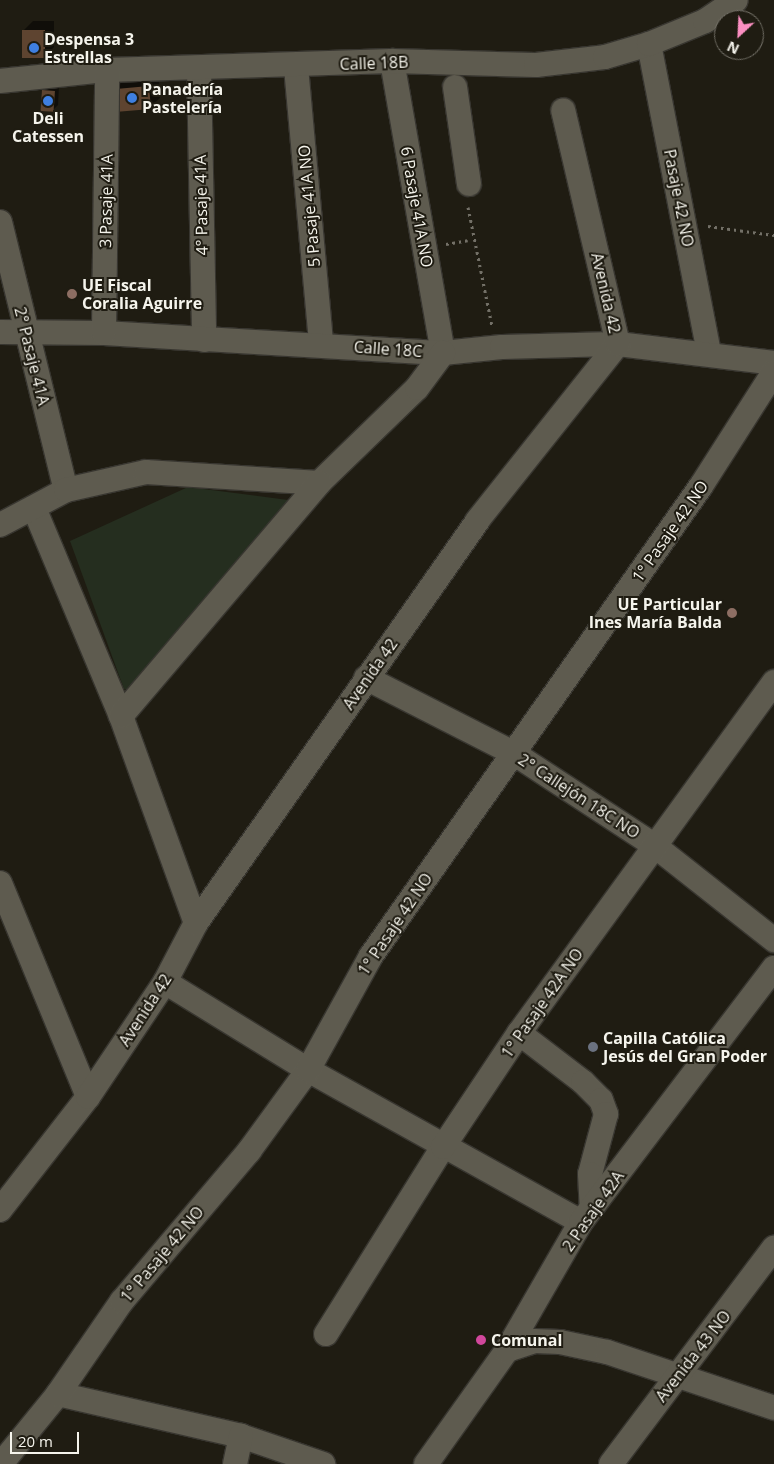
<!DOCTYPE html>
<meta charset="utf-8">
<style>
body{margin:0}
#map{position:relative;width:774px;height:1464px;overflow:hidden;background:#1f1c12;font-family:"Open Sans",sans-serif}
div>[style]{position:absolute}
.green>*{inset:0;background:#252e1f}
.shadow>*{inset:0;background:#0007}
.building>*{inset:0;background:#5e4430;transform-origin:0 0}
.path>*{height:3px;margin-top:-1.5px;transform-origin:0;background:repeating-linear-gradient(90deg,#737067 0 2.5px,transparent 0 6.5px)}
.roads{filter:drop-shadow(1px 0 #383630) drop-shadow(-1px 0 #383630) drop-shadow(0 1px #383630) drop-shadow(0 -1px #383630)}
.street>*{height:24px;margin:-12px;padding:0 12px;transform-origin:12px;border-radius:12px;background:#5e5b4f}
.dots>*{width:14px;height:14px;translate:-50% -50%;box-sizing:border-box;border:2px solid #1f1c12;border-radius:50%}
span{translate:-50% -50%;white-space:nowrap;text-align:center;line-height:1.15;-webkit-text-stroke:4px #1f1c12;paint-order:stroke}
.poi-label{font-size:16px;color:#f5f4ec;font-weight:700}
.left{translate:0 -50%;text-align:left}
.right{translate:-100% -50%;text-align:right}
.street-label{font-size:16px;color:#f5f4ec}
.north{position:absolute;left:714px;top:10px;width:50px;height:50px;box-sizing:border-box;background:#1f1c12;border:1px solid #757269;border-radius:50%;rotate:205deg;font-size:14px;font-weight:700;line-height:20px;text-align:center;color:#f5f4ec}
.north::after{content:'';display:block;margin:auto;width:18px;height:22px;background:#fc8fc2;clip-path:polygon(50% 0,100% 100%,50% 72%,0 100%)}
.scale{position:absolute;left:10px;top:1432px;width:69px;height:22px;box-sizing:border-box;border:2px solid #f5f4ec;border-top:0;padding-left:6px;font-size:15px;line-height:18px;white-space:nowrap;color:#f5f4ec;-webkit-text-stroke:4px #1f1c12;paint-order:stroke}
</style>
<div id="map">
<div class="green">
<i style="clip-path:polygon(188px 487px,288px 500px,134px 691px,124px 689px,70px 541px)"></i>
</div>
<div class="shadow">
<i style="clip-path:polygon(33px 21px,54px 21px,54px 47px,44px 57px,23px 31px)"></i>
<i style="clip-path:polygon(159px 77px,160px 98px,150px 107px,114px 89px,124px 79px)"></i>
<i style="clip-path:polygon(48px 86px,59px 87px,58px 105px,53px 110px,44px 91px)"></i>
</div>
<div class="building">
<i style="left:22px;top:30px;width:23px;height:28px"></i>
<i style="left:149px;top:86px;width:23px;height:36px;rotate:85deg"></i>
<i style="left:42px;top:90px;width:13px;height:21px;rotate:4deg"></i>
</div>
<div class="path">
<i style="left:468px;top:207px;width:121px;rotate:78.6deg"></i>
<i style="left:708px;top:226px;width:67px;rotate:7.8deg"></i>
<i style="left:446px;top:244px;width:22px;rotate:-10deg"></i>
</div>
<div class="roads">
<div class="street">
<i style="left:649px;top:44px;width:314px;rotate:79deg"></i>
<i style="left:392px;top:61px;width:296px;rotate:80.1deg"></i>
<i style="left:296px;top:67px;width:278px;rotate:84.8deg"></i>
<i style="left:199px;top:69px;width:271px;rotate:88.9deg"></i>
<i style="left:0;top:81px;width:108px;rotate:-5.9deg"></i>
<i style="left:107px;top:70px;width:285px;rotate:-1.8deg"></i>
<i style="left:392px;top:61px;width:144px;rotate:1.6deg"></i>
<i style="left:536px;top:65px;width:69px;rotate:-6.6deg"></i>
<i style="left:605px;top:57px;width:46px;rotate:-16.5deg"></i>
<i style="left:649px;top:44px;width:61px;rotate:-22.3deg"></i>
<i style="left:705px;top:21px;width:37px;rotate:-34deg"></i>
<i style="left:455px;top:87px;width:98px;rotate:81.8deg"></i>
<i style="left:0;top:222px;width:276px;rotate:76.2deg"></i>
<i style="left:0;top:332px;width:104px;rotate:0.6deg"></i>
<i style="left:104px;top:333px;width:340px;rotate:3.4deg"></i>
<i style="left:443px;top:353px;width:59px;rotate:-5.8deg"></i>
<i style="left:502px;top:347px;width:116px;rotate:-1.5deg"></i>
<i style="left:618px;top:344px;width:157px;rotate:6.9deg"></i>
<i style="left:104px;top:333px;width:263px;rotate:-89.3deg"></i>
<i style="left:34px;top:508px;width:225px;rotate:67.3deg"></i>
<i style="left:121px;top:716px;width:220px;rotate:70.1deg"></i>
<i style="left:0;top:525px;width:75px;rotate:-27.9deg"></i>
<i style="left:66px;top:490px;width:82px;rotate:-12.7deg"></i>
<i style="left:146px;top:472px;width:173px;rotate:3.6deg"></i>
<i style="left:319px;top:483px;width:136px;rotate:-44.1deg"></i>
<i style="left:417px;top:388px;width:44px;rotate:-53.4deg"></i>
<i style="left:366px;top:678px;width:167px;rotate:27deg"></i>
<i style="left:515px;top:754px;width:168px;rotate:33.3deg"></i>
<i style="left:655px;top:846px;width:152px;rotate:38.3deg"></i>
<i style="left:121px;top:716px;width:306px;rotate:-49.6deg"></i>
<i style="left:0;top:883px;width:231px;rotate:67.6deg"></i>
<i style="left:165px;top:982px;width:168px;rotate:31.6deg"></i>
<i style="left:308px;top:1070px;width:312px;rotate:29.1deg"></i>
<i style="left:519px;top:1033px;width:81px;rotate:37.4deg"></i>
<i style="left:583px;top:1082px;width:25px;rotate:45deg"></i>
<i style="left:601px;top:1100px;width:15px;rotate:70deg"></i>
<i style="left:606px;top:1114px;width:62px;rotate:104.9deg"></i>
<i style="left:590px;top:1174px;width:34px;rotate:87deg"></i>
<i style="left:0;top:1210px;width:143px;rotate:-52.1deg"></i>
<i style="left:88px;top:1097px;width:138px;rotate:-56.2deg"></i>
<i style="left:165px;top:982px;width:67px;rotate:-62.3deg"></i>
<i style="left:196px;top:923px;width:490px;rotate:-55deg"></i>
<i style="left:477px;top:521px;width:226px;rotate:-51.5deg"></i>
<i style="left:618px;top:344px;width:240px;rotate:-103.2deg"></i>
<i style="left:326px;top:1334px;width:221px;rotate:-58deg"></i>
<i style="left:443px;top:1147px;width:137px;rotate:-56.3deg"></i>
<i style="left:519px;top:1033px;width:434px;rotate:-54deg"></i>
<i style="left:507px;top:1350px;width:28px;rotate:-18deg"></i>
<i style="left:534px;top:1341px;width:26px;rotate:2deg"></i>
<i style="left:560px;top:1342px;width:48px;rotate:12deg"></i>
<i style="left:607px;top:1352px;width:176px;rotate:18.5deg"></i>
<i style="left:58px;top:1394px;width:188px;rotate:12.9deg"></i>
<i style="left:241px;top:1436px;width:87px;rotate:18.9deg"></i>
<i style="left:1px;top:1464px;width:90px;rotate:-50.8deg"></i>
<i style="left:58px;top:1394px;width:113px;rotate:-55.5deg"></i>
<i style="left:122px;top:1301px;width:197px;rotate:-49.7deg"></i>
<i style="left:249px;top:1151px;width:100px;rotate:-53.9deg"></i>
<i style="left:308px;top:1070px;width:130px;rotate:-61.1deg"></i>
<i style="left:371px;top:956px;width:574px;rotate:-54.93deg"></i>
<i style="left:701px;top:486px;width:135px;rotate:-57.4deg"></i>
<i style="left:235px;top:1464px;width:29px;rotate:-78deg"></i>
<i style="left:426px;top:1464px;width:140px;rotate:-54.6deg"></i>
<i style="left:507px;top:1350px;width:148px;rotate:-60deg"></i>
<i style="left:581px;top:1222px;width:319px;rotate:-52.8deg"></i>
<i style="left:611px;top:1464px;width:271px;rotate:-53deg"></i>
</div>
</div>
<div class="dots">
<i style="left:34px;top:48px;background:#3f7fe0"></i>
<i style="left:132px;top:98px;background:#3f7fe0"></i>
<i style="left:48px;top:101px;background:#3f7fe0"></i>
<i style="left:72px;top:294px;background:#8d6e63"></i>
<i style="left:732px;top:613px;background:#8d6e63"></i>
<i style="left:593px;top:1047px;background:#6b7280"></i>
<i style="left:481px;top:1340px;background:#d1479c"></i>
</div>
<div class="poi-label">
<span class="left" style="left:44px;top:48px">Despensa 3<br>Estrellas</span>
<span class="left" style="left:142px;top:98px">Panadería<br>Pastelería</span>
<span style="left:48px;top:127px">Deli<br>Catessen</span>
<span class="left" style="left:82px;top:294px">UE Fiscal<br>Coralia Aguirre</span>
<span class="right" style="left:722px;top:613px">UE Particular<br>Ines María Balda</span>
<span class="left" style="left:603px;top:1047px">Capilla Católica<br>Jesús del Gran Poder</span>
<span class="left" style="left:491px;top:1340px">Comunal</span>
</div>
<div class="street-label">
<span style="left:374px;top:63px;rotate:-2deg">Calle 18B</span>
<span style="left:679px;top:198px;rotate:79deg">Pasaje 42 NO</span>
<span style="left:106px;top:201px;rotate:-89deg">3 Pasaje 41A</span>
<span style="left:201px;top:205px;rotate:-91deg">4° Pasaje 41A</span>
<span style="left:309px;top:206px;rotate:-95deg">5 Pasaje 41A NO</span>
<span style="left:417px;top:207px;rotate:80deg">6 Pasaje 41A NO</span>
<span style="left:606px;top:293px;rotate:77deg">Avenida 42</span>
<span style="left:388px;top:349px;rotate:4deg">Calle 18C</span>
<span style="left:32px;top:356px;rotate:76deg">2° Pasaje 41A</span>
<span style="left:670px;top:531px;rotate:-55deg">1° Pasaje 42 NO</span>
<span style="left:370px;top:674px;rotate:-55deg">Avenida 42</span>
<span style="left:579px;top:796px;rotate:33deg">2° Callejón 18C NO</span>
<span style="left:395px;top:924px;rotate:-56deg">1° Pasaje 42 NO</span>
<span style="left:542px;top:1003px;rotate:-55deg">1° Pasaje 42A NO</span>
<span style="left:145px;top:1010px;rotate:-57deg">Avenida 42</span>
<span style="left:593px;top:1211px;rotate:-55deg">2 Pasaje 42A</span>
<span style="left:162px;top:1254px;rotate:-50deg">1° Pasaje 42 NO</span>
<span style="left:693px;top:1356px;rotate:-52deg">Avenida 43 NO</span>
</div>
<div class="north">N</div>
<div class="scale">20 m</div>
</div>
